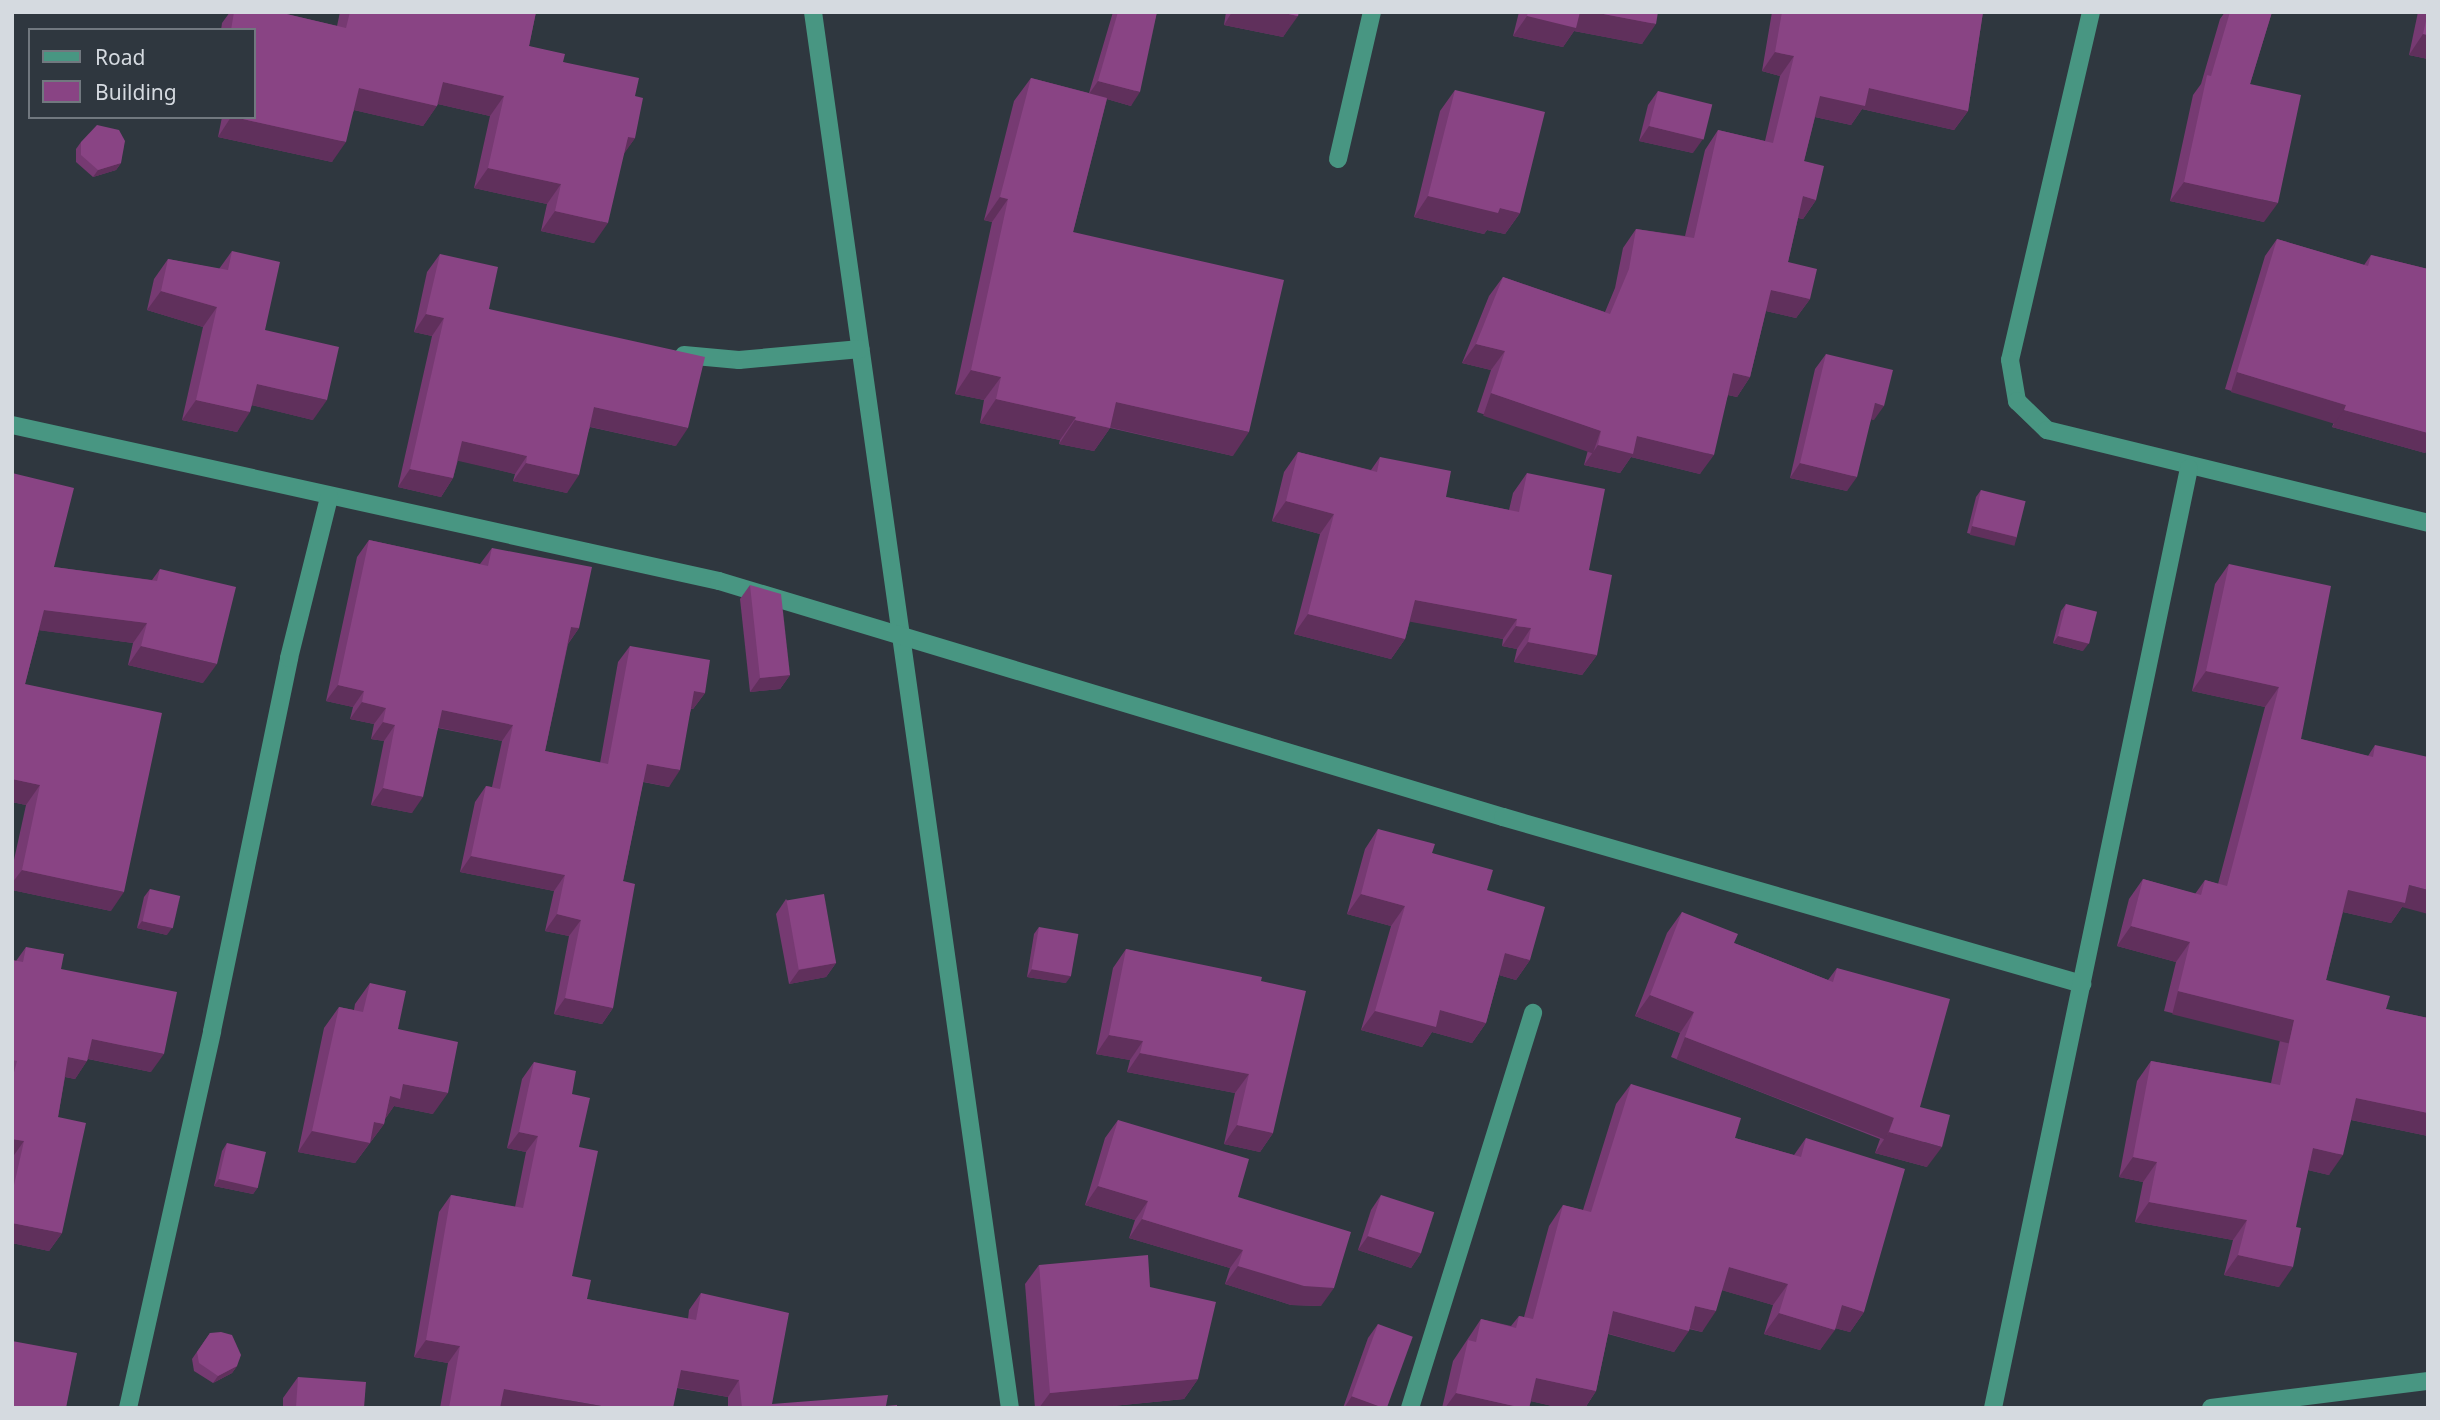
<!DOCTYPE html>
<style>
body{margin:0}
#map{position:relative;width:2440px;height:1420px;overflow:hidden;background:#2f373f;font-family:"Noto Sans",sans-serif}
div>[style]{position:absolute}
.minor>*{height:18px;margin:-9px;padding:0 9px;transform-origin:9px;border-radius:9px;background:#489682}
.wall>*{inset:0;background:#763a72}
.shaded-wall>*{inset:0;background:#60305c;transform-origin:0 0}
.building>*{inset:0;background:#894484;transform-origin:0 0}
span{translate:-50% -50%;white-space:nowrap;text-align:center;line-height:1.15;-webkit-text-stroke:7px #2f373f;paint-order:stroke}
.frame{position:absolute;inset:0;border:14px solid #d5dae0;pointer-events:none}
.legend{position:absolute;left:28px;top:28px;width:228px;height:91px;box-sizing:border-box;background:#2f373f;border:2px solid #71787f;margin:0;padding:9px 12px;list-style:none;font-size:21px;color:#d5dae0}
.legend li{display:flex;align-items:center;gap:14px;height:35px}
.legend b{width:35px;border:2px solid #71787f}
</style>
<div id="map">
<div class="minor">
<i style="left:813px;top:12px;width:1410px;rotate:81.97deg"></i>
<i style="left:2091px;top:12px;width:357px;rotate:103.1deg"></i>
<i style="left:2010px;top:360px;width:42px;rotate:80.3deg"></i>
<i style="left:2017px;top:401px;width:42px;rotate:44deg"></i>
<i style="left:2047px;top:430px;width:392px;rotate:13.7deg"></i>
<i style="left:1338px;top:159px;width:151px;rotate:-77deg"></i>
<i style="left:684px;top:355px;width:55px;rotate:5.2deg"></i>
<i style="left:739px;top:360px;width:122px;rotate:-5.2deg"></i>
<i style="left:12px;top:425px;width:724px;rotate:12.44deg"></i>
<i style="left:719px;top:581px;width:819px;rotate:16.75deg"></i>
<i style="left:1503px;top:817px;width:603px;rotate:16.09deg"></i>
<i style="left:128px;top:1408px;width:386px;rotate:-77.4deg"></i>
<i style="left:212px;top:1031px;width:381px;rotate:-78.3deg"></i>
<i style="left:289px;top:658px;width:166px;rotate:-76deg"></i>
<i style="left:1410px;top:1408px;width:414px;rotate:-72.7deg"></i>
<i style="left:1993px;top:1408px;width:960px;rotate:-78.22deg"></i>
<i style="left:2211px;top:1408px;width:219px;rotate:-7.1deg"></i>
</div>
<div class="wall">
<i style="clip-path:polygon(230px 12px,278px 12px,337px 26px,340px 12px,536px 12px,529px 46px,635px 96px,635px 138px,624px 153px,594px 243px,541px 231px,547px 204px,474px 188px,490px 116px,438px 104px,423px 126px,354px 110px,332px 162px,218px 137px,222px 117px,254px 117px,254px 30px,221px 30px,222px 23px)"></i>
<i style="clip-path:polygon(1112px 12px,1157px 12px,1131px 106px,1107px 99px,1073px 232px,1233px 456px,1110px 428px,1094px 451px,1059px 444px,1060px 440px,980px 423px,984px 400px,955px 394px,992px 222px,984px 220px,1014px 101px,1031px 78px,1089px 93px,1113px 12px)"></i>
<i style="clip-path:polygon(1226px 12px,1299px 12px,1283px 37px,1224px 25px)"></i>
<i style="clip-path:polygon(1519px 12px,1658px 12px,1642px 44px,1574px 31px,1563px 47px,1513px 36px)"></i>
<i style="clip-path:polygon(1772px 12px,1983px 12px,1968px 111px,1954px 130px,1862px 109px,1851px 125px,1815px 117px,1804px 161px,1816px 200px,1803px 219px,1798px 218px,1788px 262px,1810px 299px,1796px 318px,1766px 311px,1750px 377px,1737px 397px,1728px 395px,1700px 474px,1631px 457px,1620px 473px,1584px 465px,1588px 450px,1477px 412px,1491px 370px,1462px 363px,1489px 296px,1503px 277px,1605px 312px,1615px 288px,1623px 248px,1636px 229px,1685px 236px,1705px 150px,1718px 130px,1765px 141px,1780px 76px,1762px 71px)"></i>
<i style="clip-path:polygon(2225px 12px,2272px 12px,2250px 84px,2264px 222px,2170px 201px,2193px 95px,2201px 84px,2220px 19px)"></i>
<i style="clip-path:polygon(2418px 12px,2428px 12px,2428px 59px,2409px 55px)"></i>
<i style="clip-path:polygon(1455px 90px,1520px 213px,1505px 234px,1487px 230px,1484px 234px,1414px 217px,1440px 111px)"></i>
<i style="clip-path:polygon(1658px 91px,1693px 153px,1639px 141px,1648px 105px)"></i>
<i style="clip-path:polygon(81px 142px,121px 163px,116px 170px,93px 177px,76px 162px,76px 149px)"></i>
<i style="clip-path:polygon(2277px 239px,2364px 265px,2371px 255px,2428px 269px,2428px 449px,2425px 453px,2332px 427px,2334px 422px,2225px 389px,2265px 256px)"></i>
<i style="clip-path:polygon(232px 251px,265px 330px,313px 420px,252px 405px,237px 432px,182px 420px,203px 327px,147px 310px,154px 279px,168px 259px,219px 269px)"></i>
<i style="clip-path:polygon(440px 254px,489px 309px,676px 446px,590px 427px,567px 493px,513px 481px,515px 474px,458px 460px,453px 478px,441px 497px,398px 487px,432px 336px,414px 332px,427px 272px)"></i>
<i style="clip-path:polygon(1826px 354px,1874px 420px,1871px 419px,1847px 491px,1790px 478px,1815px 369px)"></i>
<i style="clip-path:polygon(1298px 452px,1371px 470px,1380px 457px,1446px 497px,1509px 510px,1513px 493px,1527px 473px,1589px 570px,1597px 655px,1582px 675px,1514px 662px,1517px 649px,1502px 646px,1503px 639px,1410px 621px,1405px 639px,1391px 659px,1294px 634px,1320px 534px,1272px 521px,1284px 472px)"></i>
<i style="clip-path:polygon(12px 473px,54px 567px,152px 580px,160px 569px,203px 683px,128px 665px,133px 643px,39px 630px,25px 684px,111px 911px,12px 890px,12px 869px,26px 805px,12px 802px)"></i>
<i style="clip-path:polygon(1981px 490px,2017px 537px,2012px 544px,1967px 533px,1976px 497px)"></i>
<i style="clip-path:polygon(369px 540px,480px 564px,492px 548px,579px 628px,568px 644px,545px 751px,600px 763px,618px 662px,630px 646px,705px 693px,693px 709px,691px 709px,669px 787px,643px 782px,623px 881px,613px 1008px,602px 1024px,554px 1014px,569px 936px,545px 931px,554px 891px,460px 872px,475px 802px,486px 786px,492px 787px,502px 741px,438px 728px,412px 813px,371px 805px,384px 741px,371px 739px,374px 724px,350px 719px,353px 707px,326px 701px,357px 557px)"></i>
<i style="clip-path:polygon(2229px 564px,2301px 739px,2368px 756px,2375px 745px,2402px 907px,2391px 923px,2343px 912px,2326px 980px,2386px 1009px,2428px 1018px,2428px 1136px,2351px 1120px,2329px 1175px,2308px 1170px,2279px 1287px,2224px 1275px,2233px 1240px,2135px 1222px,2143px 1182px,2119px 1177px,2137px 1081px,2151px 1061px,2271px 1083px,2280px 1040px,2164px 1011px,2176px 962px,2117px 946px,2129px 899px,2143px 879px,2195px 894px,2205px 880px,2218px 884px,2265px 707px,2192px 691px,2215px 584px)"></i>
<i style="clip-path:polygon(750px 585px,790px 675px,780px 689px,750px 692px,740px 599px)"></i>
<i style="clip-path:polygon(2066px 604px,2083px 651px,2053px 643px,2061px 611px)"></i>
<i style="clip-path:polygon(1378px 829px,1432px 853px,1487px 890px,1530px 960px,1516px 980px,1499px 975px,1486px 1023px,1472px 1043px,1432px 1032px,1422px 1047px,1361px 1030px,1391px 926px,1347px 914px,1365px 849px)"></i>
<i style="clip-path:polygon(150px 889px,167px 935px,137px 928px,144px 897px)"></i>
<i style="clip-path:polygon(786px 899px,836px 963px,826px 977px,789px 984px,776px 914px)"></i>
<i style="clip-path:polygon(1682px 912px,1734px 943px,1828px 980px,1837px 968px,1920px 1107px,1927px 1167px,1875px 1153px,1880px 1139px,1671px 1057px,1680px 1033px,1635px 1016px,1667px 933px)"></i>
<i style="clip-path:polygon(1039px 927px,1066px 983px,1027px 977px,1034px 934px)"></i>
<i style="clip-path:polygon(26px 947px,61px 969px,151px 1072px,88px 1059px,75px 1079px,65px 1077px,58px 1117px,62px 1233px,49px 1251px,12px 1243px,12px 960px,16px 961px)"></i>
<i style="clip-path:polygon(1126px 949px,1261px 981px,1273px 1133px,1260px 1152px,1224px 1144px,1235px 1093px,1127px 1072px,1130px 1060px,1096px 1054px,1113px 968px)"></i>
<i style="clip-path:polygon(370px 983px,433px 1114px,394px 1106px,385px 1119px,384px 1124px,355px 1163px,298px 1152px,324px 1028px,339px 1007px,354px 1010px,355px 1004px)"></i>
<i style="clip-path:polygon(534px 1062px,572px 1094px,579px 1147px,572px 1276px,587px 1299px,688px 1319px,689px 1310px,701px 1293px,772px 1404px,886px 1406px,897px 1408px,728px 1408px,728px 1397px,677px 1388px,500px 1408px,440px 1408px,448px 1363px,414px 1357px,439px 1212px,451px 1195px,515px 1207px,526px 1152px,507px 1148px,522px 1079px)"></i>
<i style="clip-path:polygon(1631px 1084px,1735px 1138px,1794px 1155px,1806px 1138px,1864px 1312px,1850px 1332px,1835px 1328px,1820px 1350px,1764px 1334px,1773px 1305px,1722px 1290px,1702px 1332px,1689px 1329px,1674px 1352px,1608px 1334px,1596px 1391px,1585px 1408px,1561px 1408px,1531px 1401px,1529px 1408px,1442px 1408px,1453px 1361px,1481px 1319px,1511px 1326px,1519px 1316px,1524px 1317px,1549px 1226px,1563px 1205px,1583px 1210px,1616px 1104px)"></i>
<i style="clip-path:polygon(1118px 1120px,1238px 1197px,1321px 1306px,1291px 1305px,1225px 1284px,1230px 1268px,1129px 1238px,1135px 1220px,1085px 1205px,1105px 1138px)"></i>
<i style="clip-path:polygon(227px 1143px,258px 1187px,253px 1194px,214px 1186px,222px 1151px)"></i>
<i style="clip-path:polygon(1381px 1195px,1421px 1253px,1411px 1268px,1358px 1250px,1371px 1210px)"></i>
<i style="clip-path:polygon(1039px 1265px,1150px 1287px,1198px 1379px,1184px 1399px,1092px 1408px,1035px 1408px,1025px 1284px)"></i>
<i style="clip-path:polygon(1378px 1324px,1387px 1408px,1343px 1408px,1368px 1338px)"></i>
<i style="clip-path:polygon(210px 1333px,237px 1366px,232px 1373px,213px 1383px,194px 1371px,192px 1359px)"></i>
<i style="clip-path:polygon(298px 1377px,364px 1408px,283px 1408px,283px 1398px)"></i>
</div>
<div class="shaded-wall">
<i style="clip-path:polygon(1232px 12px,1279px 12px,1298px 16px,1283px 37px,1224px 25px)"></i>
<i style="clip-path:polygon(1579px 12px,1593px 12px,1656px 24px,1642px 44px,1574px 31px,1563px 47px,1513px 36px,1527px 16px)"></i>
<i style="clip-path:polygon(2423px 34px,2428px 35px,2428px 59px,2409px 55px)"></i>
<i style="clip-path:polygon(1775px 52px,1794px 56px,1780px 76px,1762px 71px)"></i>
<i style="clip-path:polygon(1098px 81px,1140px 92px,1131px 106px,1089px 94px)"></i>
<i style="clip-path:polygon(443px 82px,504px 96px,490px 116px,429px 102px)"></i>
<i style="clip-path:polygon(359px 88px,437px 106px,423px 126px,345px 108px)"></i>
<i style="clip-path:polygon(1869px 88px,1968px 111px,1954px 130px,1862px 109px,1851px 125px,1806px 115px,1820px 96px)"></i>
<i style="clip-path:polygon(231px 117px,234px 117px,346px 142px,332px 162px,218px 137px)"></i>
<i style="clip-path:polygon(1649px 126px,1703px 139px,1693px 153px,1639px 141px)"></i>
<i style="clip-path:polygon(628px 137px,635px 138px,621px 158px)"></i>
<i style="clip-path:polygon(121px 163px,116px 170px,93px 177px,98px 170px)"></i>
<i style="clip-path:polygon(488px 168px,561px 184px,547px 204px,474px 188px)"></i>
<i style="clip-path:polygon(2184px 182px,2278px 203px,2264px 222px,2170px 201px)"></i>
<i style="clip-path:polygon(1428px 196px,1500px 208px,1520px 213px,1505px 234px,1487px 230px,1484px 234px,1414px 217px)"></i>
<i style="clip-path:polygon(1803px 196px,1816px 200px,1803px 219px,1790px 215px)"></i>
<i style="clip-path:polygon(1000px 197px,1008px 199px,992px 222px,984px 220px)"></i>
<i style="clip-path:polygon(555px 211px,608px 223px,594px 243px,541px 231px)"></i>
<i style="clip-path:polygon(1771px 290px,1810px 299px,1796px 318px,1757px 309px)"></i>
<i style="clip-path:polygon(161px 291px,217px 307px,203px 327px,147px 310px)"></i>
<i style="clip-path:polygon(426px 314px,444px 318px,432px 336px,414px 332px)"></i>
<i style="clip-path:polygon(1476px 344px,1505px 351px,1491px 370px,1462px 363px)"></i>
<i style="clip-path:polygon(971px 370px,1001px 377px,984px 400px,955px 394px)"></i>
<i style="left:2237px;top:372px;width:114px;height:21px;rotate:17deg"></i>
<i style="clip-path:polygon(1733px 373px,1750px 377px,1737px 397px,1719px 393px)"></i>
<i style="clip-path:polygon(257px 384px,327px 400px,313px 420px,243px 403px)"></i>
<i style="left:1491px;top:393px;width:116px;height:24px;rotate:19deg"></i>
<i style="clip-path:polygon(996px 399px,1076px 417px,1060px 440px,980px 423px)"></i>
<i style="clip-path:polygon(196px 400px,250px 412px,237px 432px,182px 420px)"></i>
<i style="clip-path:polygon(1116px 402px,1249px 432px,1233px 456px,1100px 425px)"></i>
<i style="clip-path:polygon(1875px 403px,1884px 406px,1874px 420px,1865px 418px)"></i>
<i style="clip-path:polygon(594px 407px,688px 428px,676px 446px,582px 425px)"></i>
<i style="clip-path:polygon(2344px 410px,2428px 433px,2428px 449px,2425px 453px,2332px 427px)"></i>
<i style="clip-path:polygon(1075px 420px,1110px 428px,1094px 451px,1059px 444px)"></i>
<i style="clip-path:polygon(1637px 436px,1714px 455px,1700px 474px,1631px 457px,1620px 473px,1584px 465px,1598px 445px)"></i>
<i style="clip-path:polygon(462px 441px,527px 456px,515px 474px,450px 459px)"></i>
<i style="clip-path:polygon(526px 463px,579px 475px,567px 493px,513px 481px)"></i>
<i style="clip-path:polygon(1800px 463px,1857px 477px,1847px 491px,1790px 478px)"></i>
<i style="clip-path:polygon(410px 469px,453px 478px,441px 497px,398px 487px)"></i>
<i style="clip-path:polygon(1286px 501px,1334px 514px,1320px 534px,1272px 521px)"></i>
<i style="left:1972px;top:526px;width:46px;height:9px;rotate:14deg"></i>
<i style="clip-path:polygon(1415px 600px,1517px 619px,1503px 639px,1401px 620px)"></i>
<i style="clip-path:polygon(44px 610px,147px 623px,133px 643px,30px 629px)"></i>
<i style="clip-path:polygon(1308px 614px,1405px 639px,1391px 659px,1294px 634px)"></i>
<i style="clip-path:polygon(1516px 626px,1531px 628px,1517px 649px,1502px 646px)"></i>
<i style="clip-path:polygon(571px 627px,579px 628px,567px 645px)"></i>
<i style="clip-path:polygon(2058px 636px,2089px 643px,2083px 651px,2053px 643px)"></i>
<i style="clip-path:polygon(1528px 642px,1597px 655px,1582px 675px,1514px 662px)"></i>
<i style="clip-path:polygon(141px 646px,217px 664px,203px 683px,128px 665px)"></i>
<i style="clip-path:polygon(2206px 671px,2279px 687px,2265px 707px,2192px 691px)"></i>
<i style="clip-path:polygon(790px 675px,780px 689px,750px 692px,760px 678px)"></i>
<i style="clip-path:polygon(338px 685px,364px 691px,353px 707px,326px 701px)"></i>
<i style="clip-path:polygon(694px 691px,705px 693px,693px 709px,683px 707px)"></i>
<i style="clip-path:polygon(362px 702px,386px 708px,374px 724px,350px 719px)"></i>
<i style="clip-path:polygon(442px 710px,513px 725px,502px 741px,431px 726px)"></i>
<i style="clip-path:polygon(383px 722px,395px 725px,384px 741px,371px 739px)"></i>
<i style="clip-path:polygon(647px 764px,680px 770px,669px 787px,635px 780px)"></i>
<i style="clip-path:polygon(12px 779px,40px 785px,26px 805px,12px 802px)"></i>
<i style="clip-path:polygon(383px 788px,423px 797px,412px 813px,371px 805px)"></i>
<i style="clip-path:polygon(471px 856px,565px 875px,554px 891px,460px 872px)"></i>
<i style="clip-path:polygon(22px 870px,124px 892px,111px 911px,12px 890px,12px 883px)"></i>
<i style="clip-path:polygon(2409px 885px,2428px 890px,2428px 914px,2402px 907px,2391px 923px,2334px 910px,2348px 890px)"></i>
<i style="clip-path:polygon(1361px 894px,1405px 906px,1391px 926px,1347px 914px)"></i>
<i style="clip-path:polygon(557px 914px,581px 920px,569px 936px,545px 931px)"></i>
<i style="clip-path:polygon(142px 921px,172px 928px,167px 935px,137px 928px)"></i>
<i style="clip-path:polygon(2131px 926px,2190px 942px,2176px 962px,2117px 946px)"></i>
<i style="clip-path:polygon(1505px 953px,1530px 960px,1516px 980px,1492px 973px)"></i>
<i style="clip-path:polygon(836px 963px,826px 977px,789px 984px,799px 970px)"></i>
<i style="clip-path:polygon(1032px 969px,1071px 976px,1066px 983px,1027px 977px)"></i>
<i style="left:2178px;top:991px;width:120px;height:24px;rotate:14deg"></i>
<i style="clip-path:polygon(1650px 995px,1694px 1012px,1680px 1033px,1635px 1016px)"></i>
<i style="clip-path:polygon(565px 998px,613px 1008px,602px 1024px,554px 1014px)"></i>
<i style="clip-path:polygon(1440px 1010px,1486px 1023px,1472px 1043px,1432px 1032px,1422px 1047px,1361px 1030px,1375px 1011px)"></i>
<i style="clip-path:polygon(1109px 1035px,1143px 1041px,1130px 1060px,1096px 1054px)"></i>
<i style="left:1685px;top:1037px;width:224px;height:24px;rotate:21deg"></i>
<i style="clip-path:polygon(92px 1039px,164px 1054px,151px 1072px,79px 1057px)"></i>
<i style="clip-path:polygon(1140px 1053px,1249px 1074px,1235px 1093px,1127px 1072px)"></i>
<i style="clip-path:polygon(68px 1057px,87px 1061px,75px 1079px,56px 1075px)"></i>
<i style="clip-path:polygon(403px 1084px,448px 1093px,433px 1114px,394px 1106px,385px 1119px,390px 1096px)"></i>
<i style="clip-path:polygon(2356px 1098px,2428px 1113px,2428px 1136px,2342px 1118px)"></i>
<i style="clip-path:polygon(374px 1122px,384px 1124px,355px 1163px,298px 1152px,312px 1131px)"></i>
<i style="clip-path:polygon(1237px 1125px,1273px 1133px,1260px 1152px,1224px 1144px)"></i>
<i style="clip-path:polygon(519px 1132px,538px 1136px,526px 1152px,507px 1148px)"></i>
<i style="clip-path:polygon(1889px 1132px,1942px 1147px,1927px 1167px,1875px 1153px)"></i>
<i style="clip-path:polygon(12px 1139px,24px 1141px,12px 1158px)"></i>
<i style="clip-path:polygon(2313px 1148px,2343px 1155px,2329px 1175px,2299px 1168px)"></i>
<i style="clip-path:polygon(2133px 1157px,2157px 1162px,2143px 1182px,2119px 1177px)"></i>
<i style="clip-path:polygon(219px 1179px,258px 1187px,253px 1194px,214px 1186px)"></i>
<i style="clip-path:polygon(1098px 1186px,1148px 1201px,1135px 1220px,1085px 1205px)"></i>
<i style="clip-path:polygon(2149px 1202px,2247px 1220px,2233px 1240px,2135px 1222px)"></i>
<i style="clip-path:polygon(1142px 1219px,1243px 1250px,1230px 1268px,1129px 1238px)"></i>
<i style="clip-path:polygon(12px 1223px,62px 1233px,49px 1251px,12px 1243px)"></i>
<i style="clip-path:polygon(1368px 1236px,1421px 1253px,1411px 1268px,1358px 1250px)"></i>
<i style="clip-path:polygon(2238px 1255px,2293px 1267px,2279px 1287px,2224px 1275px)"></i>
<i style="clip-path:polygon(1238px 1266px,1334px 1288px,1321px 1306px,1291px 1305px,1225px 1284px)"></i>
<i style="clip-path:polygon(1729px 1267px,1788px 1284px,1773px 1305px,1714px 1288px)"></i>
<i style="clip-path:polygon(1842px 1305px,1864px 1312px,1850px 1332px,1827px 1326px)"></i>
<i style="clip-path:polygon(1695px 1306px,1716px 1311px,1702px 1332px,1681px 1326px)"></i>
<i style="clip-path:polygon(1613px 1311px,1689px 1331px,1674px 1352px,1599px 1331px)"></i>
<i style="clip-path:polygon(1779px 1313px,1835px 1330px,1820px 1350px,1764px 1334px)"></i>
<i style="clip-path:polygon(426px 1340px,460px 1346px,448px 1363px,414px 1357px)"></i>
<i style="clip-path:polygon(237px 1366px,232px 1373px,213px 1383px,218px 1376px)"></i>
<i style="clip-path:polygon(681px 1370px,739px 1380px,728px 1397px,669px 1386px)"></i>
<i style="clip-path:polygon(1536px 1378px,1596px 1391px,1585px 1408px,1561px 1408px,1521px 1399px)"></i>
<i style="clip-path:polygon(1198px 1379px,1184px 1399px,1092px 1408px,1039px 1408px,1050px 1393px)"></i>
<i style="clip-path:polygon(504px 1389px,613px 1408px,506px 1408px,492px 1405px)"></i>
<i style="clip-path:polygon(1456px 1393px,1523px 1408px,1445px 1408px)"></i>
<i style="clip-path:polygon(1352px 1396px,1385px 1408px,1344px 1408px)"></i>
</div>
<div class="building">
<i style="clip-path:polygon(234px 12px,278px 12px,346px 28px,350px 12px,536px 12px,529px 46px,565px 54px,563px 62px,639px 78px,635px 96px,643px 98px,635px 138px,628px 137px,608px 223px,555px 211px,561px 184px,488px 168px,504px 96px,443px 82px,437px 106px,359px 88px,346px 142px,234px 117px,254px 117px,254px 30px,231px 30px)"></i>
<i style="clip-path:polygon(1118px 12px,1157px 12px,1140px 92px,1098px 81px)"></i>
<i style="clip-path:polygon(1279px 12px,1299px 12px,1298px 16px)"></i>
<i style="clip-path:polygon(1528px 12px,1580px 12px,1576px 28px,1527px 16px)"></i>
<i style="clip-path:polygon(1593px 12px,1658px 12px,1656px 24px)"></i>
<i style="clip-path:polygon(1782px 12px,1983px 12px,1968px 111px,1869px 88px,1865px 106px,1820px 96px,1804px 161px,1824px 166px,1816px 200px,1803px 196px,1788px 262px,1817px 269px,1810px 299px,1771px 290px,1750px 377px,1733px 373px,1714px 455px,1637px 436px,1633px 454px,1598px 445px,1601px 431px,1491px 393px,1505px 351px,1476px 344px,1503px 277px,1610px 314px,1629px 269px,1636px 229px,1694px 238px,1718px 130px,1773px 143px,1794px 56px,1775px 52px)"></i>
<i style="clip-path:polygon(2230px 12px,2272px 12px,2250px 84px,2301px 95px,2278px 203px,2184px 182px,2207px 75px,2211px 76px)"></i>
<i style="clip-path:polygon(2428px 12px,2428px 35px,2423px 34px)"></i>
<i style="clip-path:polygon(1031px 78px,1107px 98px,1073px 232px,1284px 280px,1249px 432px,1116px 402px,1110px 428px,1075px 420px,1076px 417px,996px 399px,1001px 377px,971px 370px,1008px 199px,1000px 197px)"></i>
<i style="clip-path:polygon(1455px 90px,1545px 112px,1520px 213px,1500px 208px,1498px 213px,1428px 196px)"></i>
<i style="left:1658px;top:91px;width:56px;height:36px;rotate:14deg"></i>
<i style="clip-path:polygon(97px 125px,119px 130px,125px 141px,121px 163px,98px 170px,81px 155px,81px 142px)"></i>
<i style="clip-path:polygon(2277px 239px,2368px 266px,2371px 255px,2428px 269px,2428px 433px,2344px 410px,2346px 405px,2237px 372px)"></i>
<i style="clip-path:polygon(232px 251px,280px 262px,265px 330px,339px 347px,327px 400px,257px 384px,250px 412px,196px 400px,217px 307px,161px 291px,168px 259px,228px 270px)"></i>
<i style="clip-path:polygon(440px 254px,498px 267px,489px 309px,705px 357px,688px 428px,594px 407px,579px 475px,526px 463px,527px 456px,462px 441px,453px 478px,410px 469px,444px 318px,426px 314px)"></i>
<i style="clip-path:polygon(1826px 354px,1893px 370px,1884px 406px,1875px 403px,1857px 477px,1800px 463px)"></i>
<i style="clip-path:polygon(1298px 452px,1377px 472px,1380px 457px,1451px 471px,1446px 497px,1519px 512px,1527px 473px,1605px 489px,1589px 570px,1612px 575px,1597px 655px,1528px 642px,1531px 628px,1516px 626px,1517px 619px,1415px 600px,1405px 639px,1308px 614px,1334px 514px,1286px 501px)"></i>
<i style="clip-path:polygon(12px 473px,74px 488px,54px 567px,157px 581px,160px 569px,236px 587px,217px 664px,141px 646px,147px 623px,44px 610px,25px 684px,162px 713px,124px 892px,22px 870px,40px 785px,12px 779px)"></i>
<i style="left:1981px;top:490px;width:46px;height:37px;rotate:14deg"></i>
<i style="clip-path:polygon(369px 540px,488px 566px,492px 548px,592px 567px,579px 628px,571px 627px,545px 751px,608px 764px,630px 646px,710px 660px,705px 693px,694px 691px,680px 770px,647px 764px,623px 881px,635px 884px,613px 1008px,565px 998px,581px 920px,557px 914px,565px 875px,471px 856px,486px 786px,500px 789px,513px 725px,442px 710px,423px 797px,383px 788px,395px 725px,383px 722px,386px 708px,362px 702px,364px 691px,338px 685px)"></i>
<i style="clip-path:polygon(2229px 564px,2331px 586px,2301px 739px,2373px 757px,2375px 745px,2428px 757px,2428px 890px,2409px 885px,2405px 903px,2348px 890px,2326px 980px,2390px 996px,2386px 1009px,2428px 1018px,2428px 1113px,2356px 1098px,2343px 1155px,2313px 1148px,2296px 1227px,2301px 1228px,2293px 1267px,2238px 1255px,2247px 1220px,2149px 1202px,2157px 1162px,2133px 1157px,2151px 1061px,2280px 1085px,2294px 1020px,2178px 991px,2190px 942px,2131px 926px,2143px 879px,2201px 895px,2205px 880px,2227px 886px,2279px 687px,2206px 671px)"></i>
<i style="clip-path:polygon(750px 585px,781px 594px,790px 675px,760px 678px)"></i>
<i style="left:2066px;top:604px;width:32px;height:33px;rotate:14deg"></i>
<i style="clip-path:polygon(1378px 829px,1435px 844px,1432px 853px,1493px 870px,1487px 890px,1545px 907px,1530px 960px,1505px 953px,1486px 1023px,1440px 1010px,1436px 1027px,1375px 1011px,1405px 906px,1361px 894px)"></i>
<i style="left:150px;top:889px;width:31px;height:33px;rotate:13deg"></i>
<i style="left:824px;top:894px;width:70px;height:38px;rotate:80deg"></i>
<i style="clip-path:polygon(1682px 912px,1738px 934px,1734px 943px,1833px 982px,1837px 968px,1950px 999px,1920px 1107px,1950px 1115px,1942px 1147px,1889px 1132px,1894px 1118px,1685px 1037px,1694px 1012px,1650px 995px)"></i>
<i style="left:1039px;top:927px;width:40px;height:43px;rotate:10deg"></i>
<i style="clip-path:polygon(26px 947px,64px 954px,61px 969px,177px 992px,164px 1054px,92px 1039px,87px 1061px,68px 1057px,58px 1117px,86px 1123px,62px 1233px,12px 1223px,12px 1194px,24px 1141px,12px 1139px,12px 1080px,17px 1061px,12px 1060px,12px 960px,23px 962px)"></i>
<i style="clip-path:polygon(1126px 949px,1262px 977px,1261px 981px,1306px 991px,1273px 1133px,1237px 1125px,1249px 1074px,1140px 1053px,1143px 1041px,1109px 1035px)"></i>
<i style="clip-path:polygon(370px 983px,406px 991px,398px 1029px,458px 1042px,448px 1093px,403px 1084px,400px 1099px,390px 1096px,384px 1124px,374px 1122px,370px 1143px,312px 1131px,339px 1007px,363px 1012px)"></i>
<i style="clip-path:polygon(534px 1062px,576px 1071px,572px 1094px,590px 1098px,579px 1147px,598px 1151px,572px 1276px,591px 1280px,587px 1299px,696px 1320px,701px 1293px,789px 1313px,772px 1404px,888px 1395px,886px 1406px,897px 1405px,897px 1408px,742px 1408px,739px 1380px,681px 1370px,673px 1408px,613px 1408px,504px 1389px,500px 1408px,449px 1408px,460px 1346px,426px 1340px,451px 1195px,523px 1208px,538px 1136px,519px 1132px)"></i>
<i style="clip-path:polygon(1631px 1084px,1741px 1118px,1735px 1138px,1801px 1157px,1806px 1138px,1905px 1169px,1864px 1312px,1842px 1305px,1835px 1330px,1779px 1313px,1788px 1284px,1729px 1267px,1716px 1311px,1695px 1306px,1689px 1331px,1613px 1311px,1596px 1391px,1536px 1378px,1529px 1408px,1523px 1408px,1456px 1393px,1468px 1340px,1476px 1342px,1481px 1319px,1516px 1328px,1519px 1316px,1533px 1319px,1563px 1205px,1591px 1212px)"></i>
<i style="clip-path:polygon(1118px 1120px,1249px 1159px,1238px 1197px,1351px 1232px,1334px 1288px,1304px 1286px,1238px 1266px,1243px 1250px,1142px 1219px,1148px 1201px,1098px 1186px)"></i>
<i style="left:227px;top:1143px;width:40px;height:37px;rotate:13deg"></i>
<i style="left:1381px;top:1195px;width:56px;height:43px;rotate:18deg"></i>
<i style="clip-path:polygon(1148px 1255px,1150px 1287px,1216px 1302px,1198px 1379px,1050px 1393px,1039px 1265px)"></i>
<i style="left:1378px;top:1324px;width:37px;height:77px;rotate:20deg"></i>
<i style="clip-path:polygon(221px 1332px,232px 1335px,241px 1355px,237px 1366px,218px 1376px,199px 1363px,197px 1352px,210px 1333px)"></i>
<i style="clip-path:polygon(12px 1341px,77px 1353px,66px 1408px,12px 1408px)"></i>
<i style="clip-path:polygon(298px 1377px,366px 1382px,364px 1408px,296px 1408px)"></i>
</div>
<div class="frame"></div>
<ul class="legend">
<li><b style="height:9px;background:#489682"></b>Road</li>
<li><b style="height:19px;background:#894484"></b>Building</li>
</ul>
</div>
